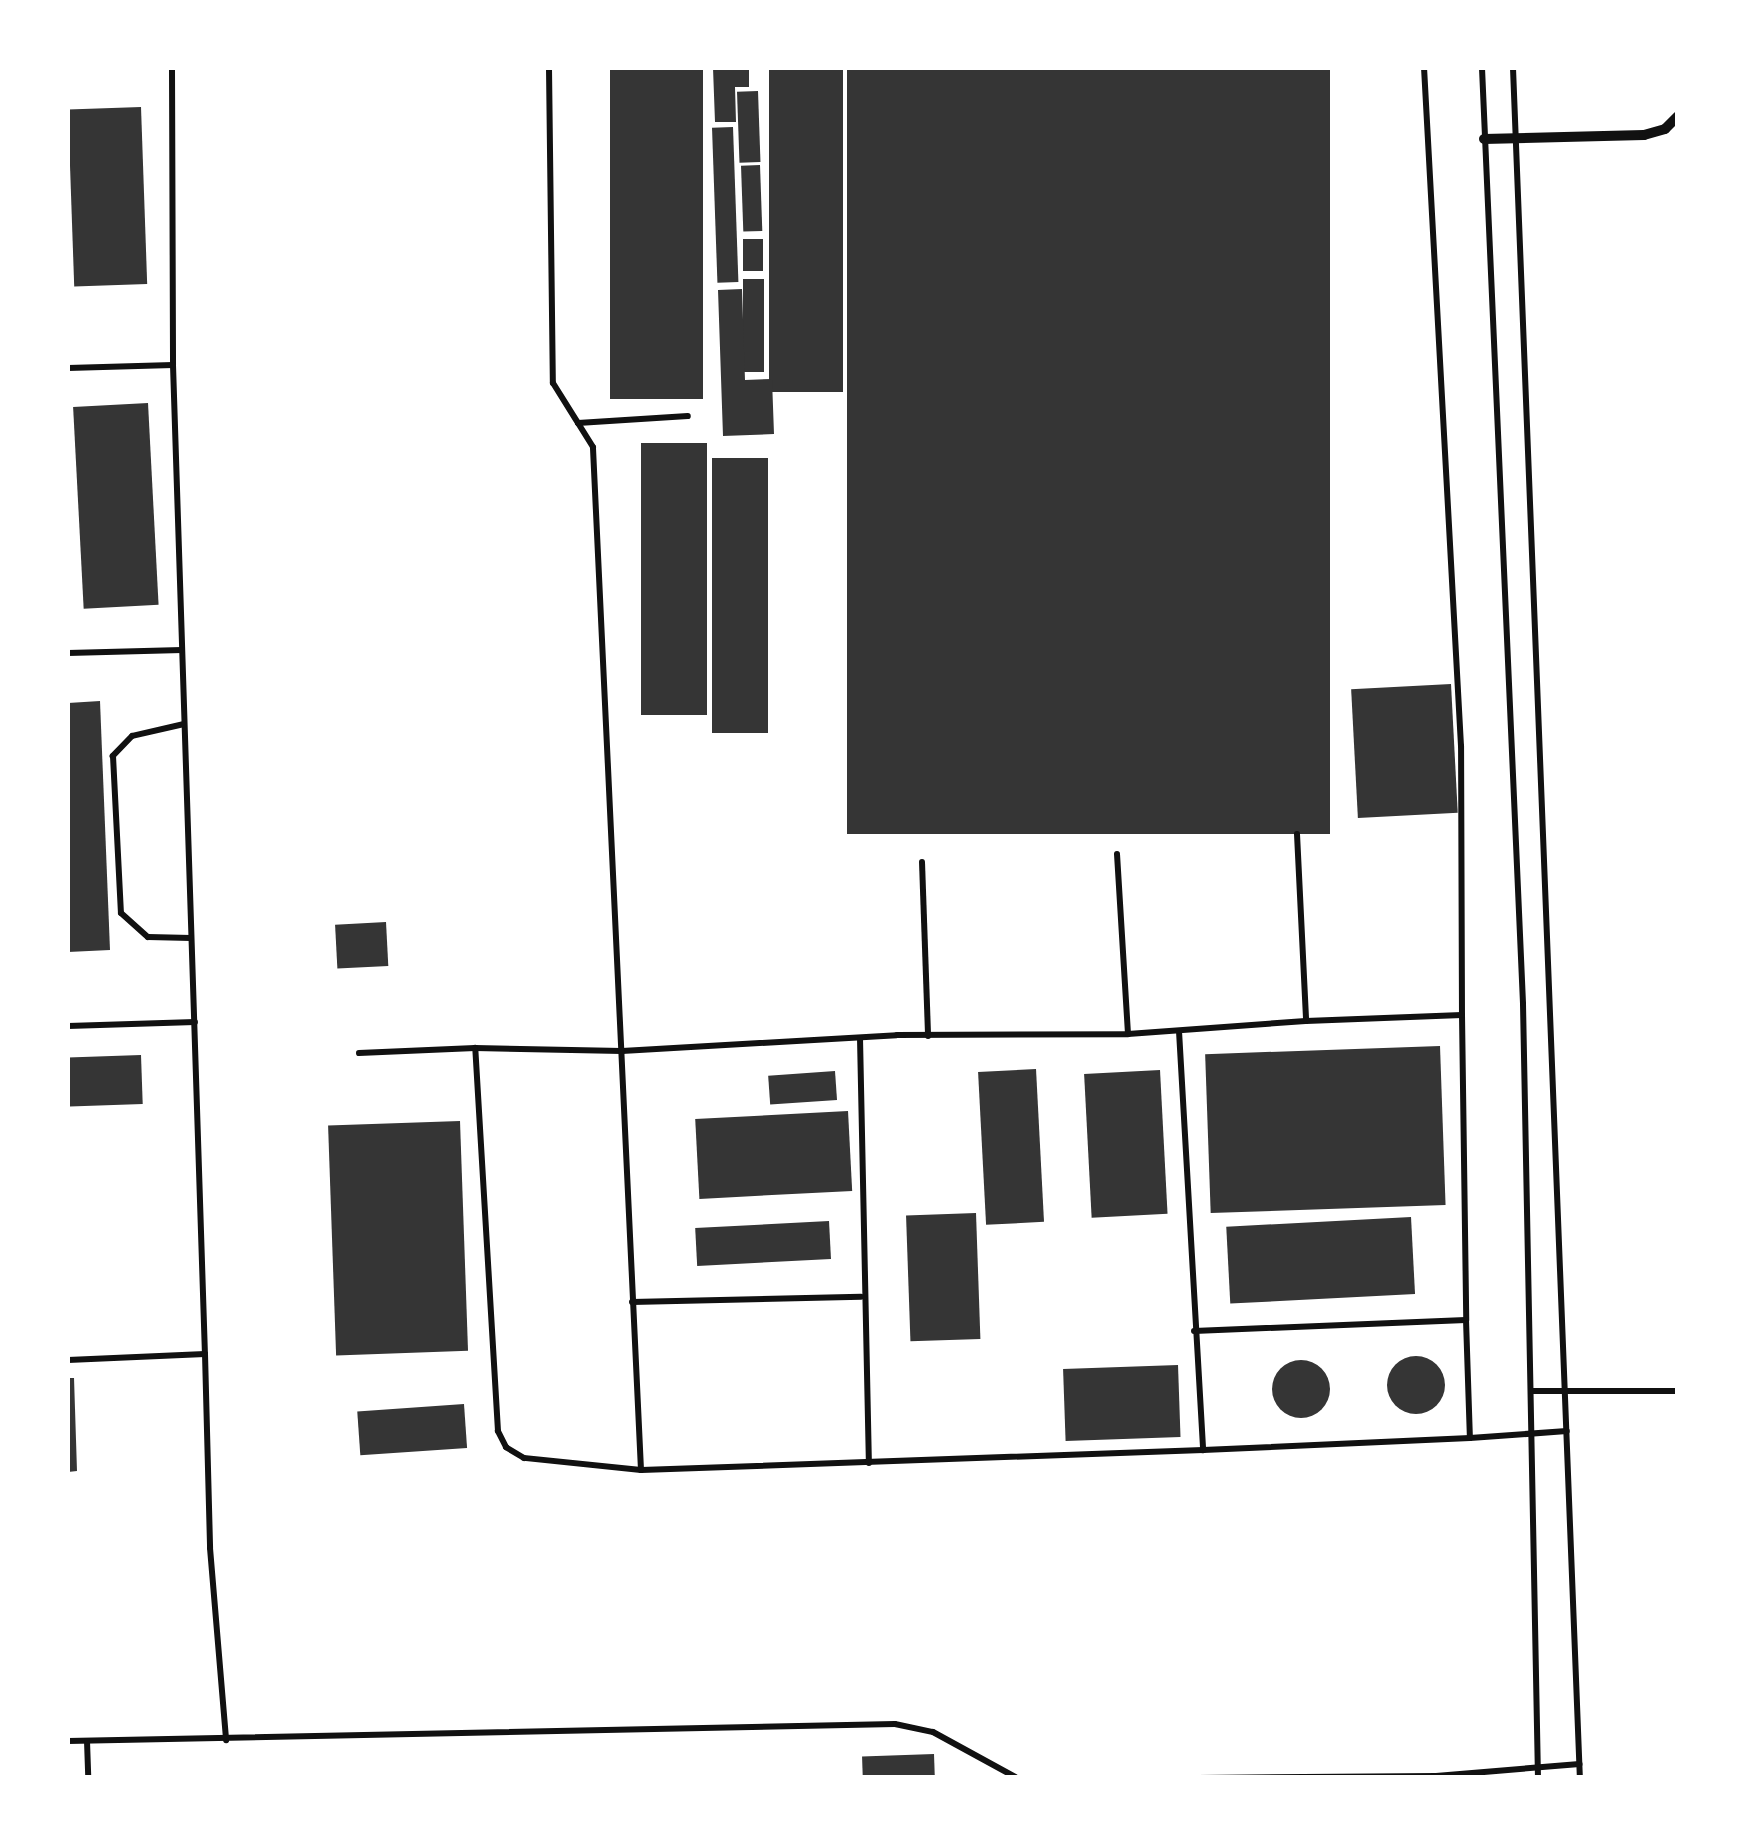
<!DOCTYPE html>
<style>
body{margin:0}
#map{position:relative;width:1745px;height:1845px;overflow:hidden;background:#fff;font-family:"Varela Round",sans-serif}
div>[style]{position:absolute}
.building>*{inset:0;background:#353535;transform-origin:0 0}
.round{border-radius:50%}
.service>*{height:6px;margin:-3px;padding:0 3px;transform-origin:3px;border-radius:3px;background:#111}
.minor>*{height:10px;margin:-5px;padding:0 5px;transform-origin:5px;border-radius:5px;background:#111}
span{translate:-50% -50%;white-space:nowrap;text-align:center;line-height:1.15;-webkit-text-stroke:10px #fff;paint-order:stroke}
.frame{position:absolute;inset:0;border:70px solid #fff;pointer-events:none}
</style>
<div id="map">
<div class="building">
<i style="left:610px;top:68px;width:93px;height:331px"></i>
<i style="clip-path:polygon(713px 68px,749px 68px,749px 87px,735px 87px,736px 122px,715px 122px)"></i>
<i style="left:769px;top:68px;width:74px;height:324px"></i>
<i style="left:847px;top:68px;width:483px;height:766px"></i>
<i style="left:758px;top:91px;width:71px;height:21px;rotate:88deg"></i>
<i style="left:141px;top:107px;width:177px;height:73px;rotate:88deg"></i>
<i style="left:733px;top:127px;width:155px;height:21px;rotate:88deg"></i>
<i style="left:760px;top:165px;width:66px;height:19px;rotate:88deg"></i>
<i style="left:743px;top:239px;width:20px;height:32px"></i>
<i style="left:743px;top:279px;width:21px;height:93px"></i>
<i style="clip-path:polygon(742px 289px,745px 380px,772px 379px,774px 434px,723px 436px,718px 290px)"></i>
<i style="left:148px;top:403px;width:202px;height:75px;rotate:87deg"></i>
<i style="left:641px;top:443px;width:66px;height:272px"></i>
<i style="left:712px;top:458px;width:56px;height:275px"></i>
<i style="left:1451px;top:684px;width:129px;height:100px;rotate:87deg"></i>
<i style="clip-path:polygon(100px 701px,110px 950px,68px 952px,68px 703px)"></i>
<i style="left:386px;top:922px;width:44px;height:51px;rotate:87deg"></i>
<i style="left:1440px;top:1046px;width:159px;height:235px;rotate:88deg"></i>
<i style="left:141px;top:1055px;width:49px;height:73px;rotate:88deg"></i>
<i style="left:1036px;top:1069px;width:153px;height:58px;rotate:87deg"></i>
<i style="left:1160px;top:1070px;width:144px;height:76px;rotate:87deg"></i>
<i style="left:835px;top:1071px;width:29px;height:67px;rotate:86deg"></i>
<i style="left:848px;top:1111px;width:80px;height:153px;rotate:87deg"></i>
<i style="left:460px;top:1121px;width:230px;height:132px;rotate:88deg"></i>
<i style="left:976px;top:1213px;width:126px;height:70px;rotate:88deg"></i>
<i style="left:1411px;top:1217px;width:77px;height:185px;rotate:87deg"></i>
<i style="left:829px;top:1221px;width:38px;height:134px;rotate:87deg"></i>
<i class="round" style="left:1387px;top:1356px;width:58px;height:58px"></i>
<i class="round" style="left:1272px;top:1360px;width:58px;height:58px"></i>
<i style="left:1178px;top:1365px;width:72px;height:115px;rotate:88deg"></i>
<i style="clip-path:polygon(68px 1378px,74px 1378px,77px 1471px,68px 1472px)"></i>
<i style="left:464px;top:1404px;width:44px;height:107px;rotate:86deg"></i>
<i style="left:934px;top:1754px;width:24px;height:72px;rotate:88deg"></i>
</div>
<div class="service">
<i style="left:172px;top:68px;width:297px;rotate:89.8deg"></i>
<i style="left:173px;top:365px;width:990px;rotate:88.15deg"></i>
<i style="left:549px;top:68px;width:315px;rotate:89.3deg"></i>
<i style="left:553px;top:383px;width:47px;rotate:58deg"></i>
<i style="left:1482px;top:68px;width:937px;rotate:87.49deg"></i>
<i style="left:1523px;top:1004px;width:774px;rotate:88.89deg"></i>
<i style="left:1513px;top:68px;width:1711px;rotate:87.76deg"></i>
<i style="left:68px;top:368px;width:105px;rotate:-1.6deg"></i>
<i style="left:68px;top:653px;width:114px;rotate:-1.5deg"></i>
<i style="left:184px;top:724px;width:53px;rotate:167deg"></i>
<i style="left:132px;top:736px;width:28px;rotate:134deg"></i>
<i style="left:113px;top:756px;width:157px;rotate:87.1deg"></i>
<i style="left:121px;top:913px;width:36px;rotate:42deg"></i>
<i style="left:148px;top:937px;width:43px;rotate:1.3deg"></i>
<i style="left:1297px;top:834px;width:187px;rotate:87.2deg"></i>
<i style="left:1117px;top:854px;width:180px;rotate:86.5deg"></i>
<i style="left:922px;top:862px;width:174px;rotate:88deg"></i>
<i style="left:1462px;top:1015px;width:305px;rotate:89.2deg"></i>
<i style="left:68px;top:1026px;width:127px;rotate:-1.8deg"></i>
<i style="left:1179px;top:1031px;width:420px;rotate:86.7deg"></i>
<i style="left:1203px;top:1450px;width:562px;rotate:177.96deg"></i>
<i style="left:641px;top:1470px;width:118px;rotate:-174.1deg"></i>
<i style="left:524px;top:1458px;width:21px;rotate:-149deg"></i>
<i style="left:506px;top:1447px;width:18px;rotate:-117deg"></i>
<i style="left:498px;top:1431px;width:384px;rotate:-93.4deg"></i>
<i style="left:475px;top:1048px;width:147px;rotate:1.2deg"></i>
<i style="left:622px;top:1051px;width:275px;rotate:-3.3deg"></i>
<i style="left:897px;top:1035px;width:231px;rotate:-0.2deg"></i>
<i style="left:1128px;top:1034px;width:178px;rotate:-4.2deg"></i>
<i style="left:1306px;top:1021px;width:156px;rotate:-2.2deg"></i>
<i style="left:1462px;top:1015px;width:269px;rotate:-90.2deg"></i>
<i style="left:1461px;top:746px;width:679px;rotate:-93.12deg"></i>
<i style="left:860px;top:1038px;width:425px;rotate:88.8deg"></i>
<i style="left:359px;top:1053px;width:116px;rotate:-2.5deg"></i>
<i style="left:632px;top:1302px;width:229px;rotate:-1.3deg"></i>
<i style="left:1194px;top:1331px;width:272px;rotate:-2.3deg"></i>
<i style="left:1466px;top:1320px;width:118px;rotate:88.1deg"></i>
<i style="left:1470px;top:1438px;width:267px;rotate:177.4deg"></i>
<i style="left:68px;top:1360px;width:137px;rotate:-2.5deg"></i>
<i style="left:205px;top:1354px;width:194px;rotate:88.5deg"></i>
<i style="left:210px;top:1548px;width:193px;rotate:85.2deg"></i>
<i style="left:1531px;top:1391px;width:147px"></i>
<i style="left:1470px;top:1438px;width:97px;rotate:-4.1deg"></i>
<i style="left:641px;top:1470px;width:1024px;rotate:-92.69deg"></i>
<i style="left:593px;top:447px;width:28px;rotate:-122deg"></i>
<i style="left:578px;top:423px;width:110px;rotate:-3.6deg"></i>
<i style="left:68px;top:1741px;width:827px;rotate:-1.18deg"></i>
<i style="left:895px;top:1724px;width:39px;rotate:12deg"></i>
<i style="left:933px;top:1732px;width:96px;rotate:28.7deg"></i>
<i style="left:87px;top:1741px;width:37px;rotate:88deg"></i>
<i style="left:1198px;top:1778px;width:238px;rotate:-0.5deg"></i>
<i style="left:1436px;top:1776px;width:144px;rotate:-4.8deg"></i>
</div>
<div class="minor">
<i style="left:1484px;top:139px;width:160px;rotate:-1.4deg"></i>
<i style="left:1644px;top:135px;width:22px;rotate:-16deg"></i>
<i style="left:1665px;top:129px;width:18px;rotate:-45deg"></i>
</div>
<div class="frame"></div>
</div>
